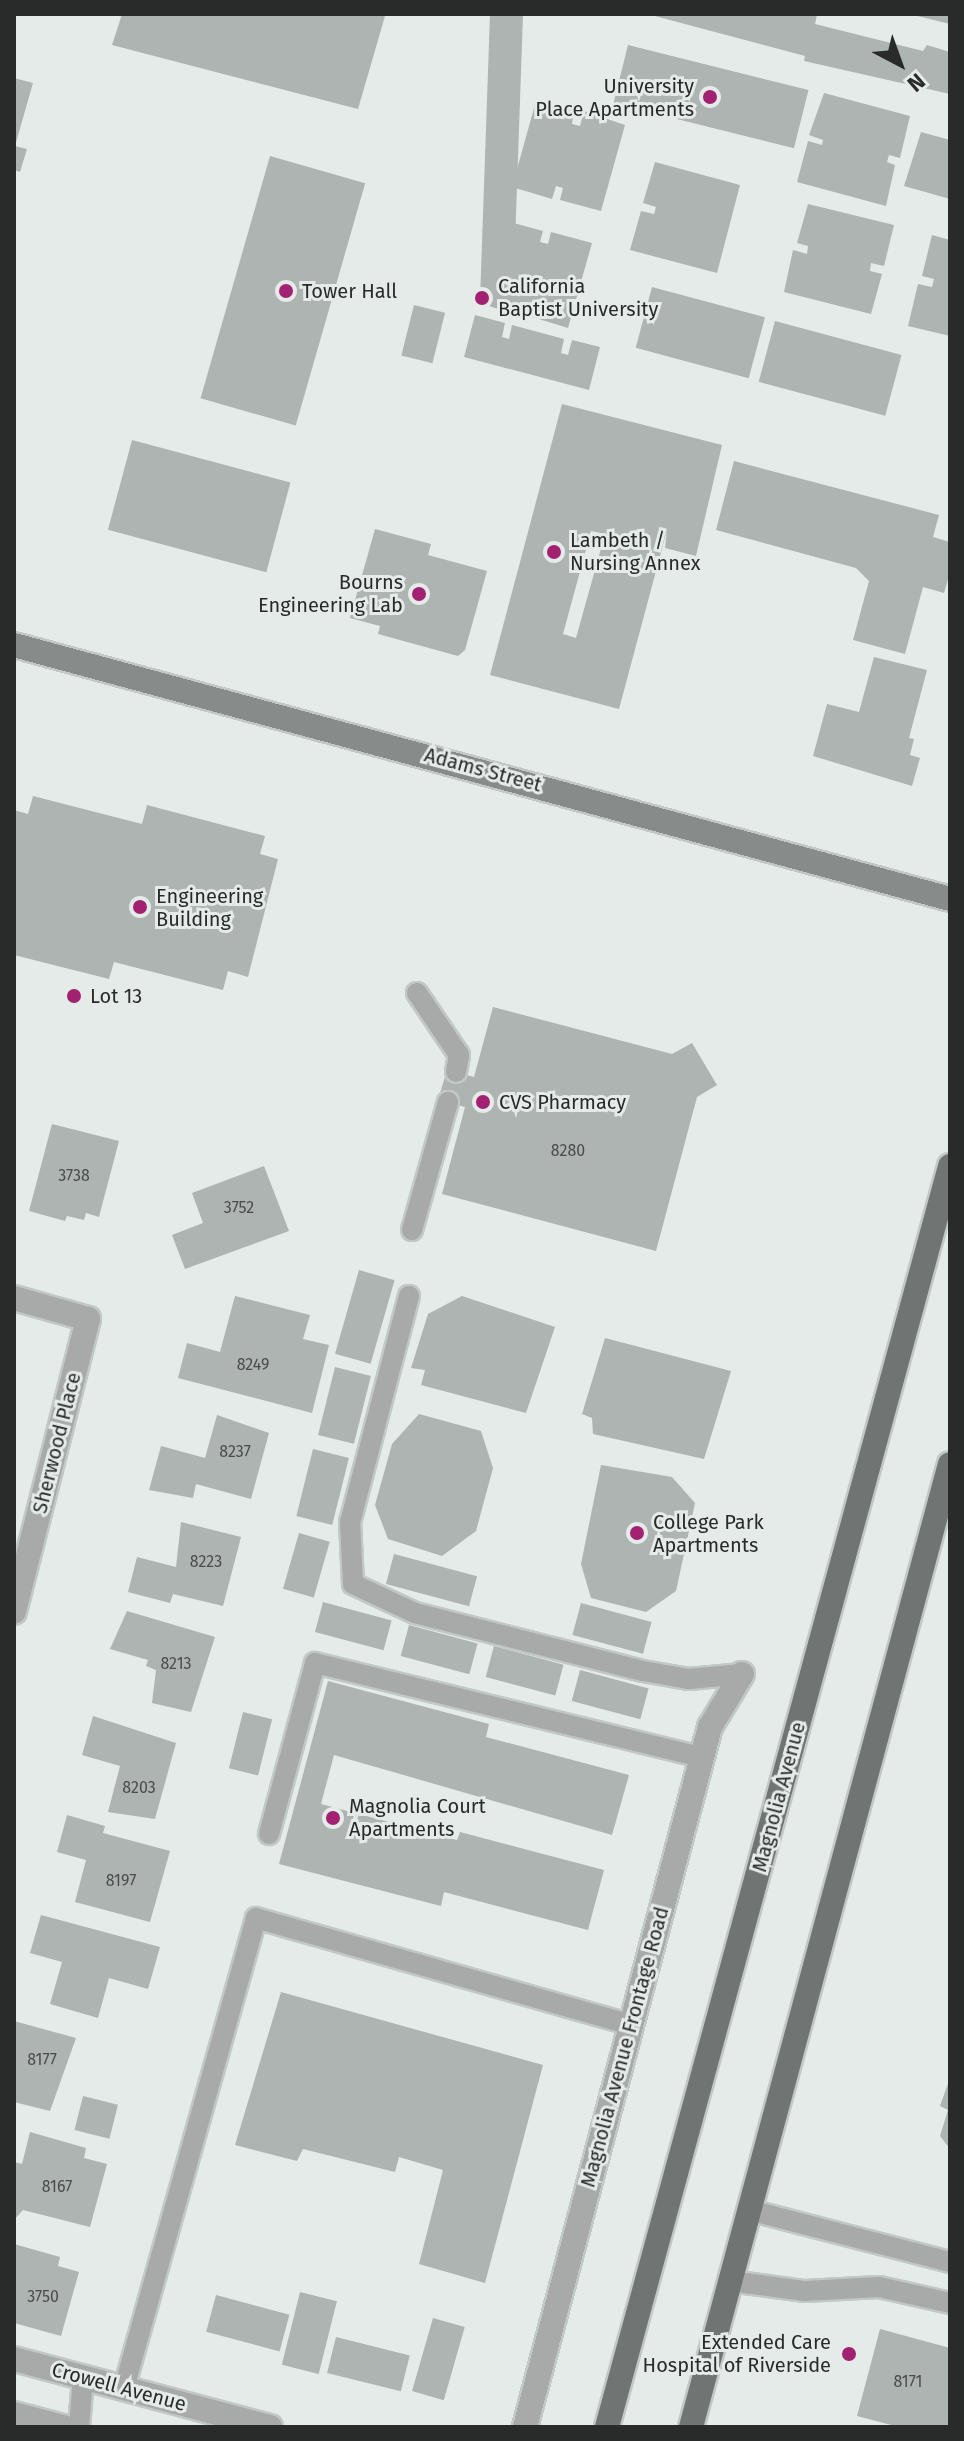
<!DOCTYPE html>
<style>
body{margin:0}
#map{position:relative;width:964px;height:2441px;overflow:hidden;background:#e4ebe8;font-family:"Fira Sans",sans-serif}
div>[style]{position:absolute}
.building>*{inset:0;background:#adb4b1;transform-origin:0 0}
.roads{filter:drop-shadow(2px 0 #c2c8c6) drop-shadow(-2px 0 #c2c8c6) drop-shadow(0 2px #c2c8c6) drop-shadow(0 -2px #c2c8c6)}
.service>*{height:20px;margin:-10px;padding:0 10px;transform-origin:10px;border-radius:10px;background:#a7aaa8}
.minor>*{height:24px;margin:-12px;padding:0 12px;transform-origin:12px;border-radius:12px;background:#a7aaa8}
.secondary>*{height:24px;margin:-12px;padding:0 12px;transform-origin:12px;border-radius:12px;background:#878b89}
.primary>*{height:24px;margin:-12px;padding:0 12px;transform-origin:12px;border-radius:12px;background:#707573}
.dots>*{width:22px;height:22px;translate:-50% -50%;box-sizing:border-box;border:4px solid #e4ebe8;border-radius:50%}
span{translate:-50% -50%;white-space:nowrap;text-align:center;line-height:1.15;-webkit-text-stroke:6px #e4ebe8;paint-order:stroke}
.number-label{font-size:16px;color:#4a4d4c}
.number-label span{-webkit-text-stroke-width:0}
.poi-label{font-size:20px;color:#292b2a}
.right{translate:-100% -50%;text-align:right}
.left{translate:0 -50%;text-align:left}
.street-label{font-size:20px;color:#292b2a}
.frame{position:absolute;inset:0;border:16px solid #292b2a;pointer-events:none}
.north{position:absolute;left:860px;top:24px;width:80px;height:80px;-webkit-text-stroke:6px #e4ebe8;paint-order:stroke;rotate:139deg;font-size:22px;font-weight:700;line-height:32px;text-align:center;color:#292b2a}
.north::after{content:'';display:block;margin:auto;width:28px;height:36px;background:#292b2a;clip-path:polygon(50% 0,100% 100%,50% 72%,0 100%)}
</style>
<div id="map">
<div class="building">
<i style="clip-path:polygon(122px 14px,377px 14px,385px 16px,358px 109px,112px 45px)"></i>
<i style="left:490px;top:14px;width:33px;height:286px;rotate:2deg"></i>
<i style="clip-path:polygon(811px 14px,817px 15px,815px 24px,923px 51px,927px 45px,950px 52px,950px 94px,804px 61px,805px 56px,651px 15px)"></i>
<i style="clip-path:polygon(913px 14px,950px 14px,950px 24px,913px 15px)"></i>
<i style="left:628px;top:45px;width:186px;height:60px;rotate:14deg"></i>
<i style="clip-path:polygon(14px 78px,33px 83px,15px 146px,27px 149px,20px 172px,14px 170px)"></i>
<i style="clip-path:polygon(824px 93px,910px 116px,900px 158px,889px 155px,887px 162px,895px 165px,886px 206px,797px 182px,808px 141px,822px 145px,823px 140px,809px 135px)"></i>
<i style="clip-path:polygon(536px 101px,574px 110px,572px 124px,580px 126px,584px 111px,625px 125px,601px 211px,560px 200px,563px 188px,556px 186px,552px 199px,512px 187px)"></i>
<i style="clip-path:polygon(921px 132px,950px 140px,950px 199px,904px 186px)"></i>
<i style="left:270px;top:156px;width:99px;height:252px;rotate:16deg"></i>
<i style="clip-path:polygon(655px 162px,740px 185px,717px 273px,630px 250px,641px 211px,654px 214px,656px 207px,643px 203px)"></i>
<i style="clip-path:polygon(808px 204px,894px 225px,884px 266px,871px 263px,870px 271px,882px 274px,871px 314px,784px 292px,793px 250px,807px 254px,808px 246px,797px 243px)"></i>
<i style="clip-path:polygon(502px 220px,543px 231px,540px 242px,548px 244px,551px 232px,592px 243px,568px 328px,529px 316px,531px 307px,524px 304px,521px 316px,482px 304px)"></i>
<i style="clip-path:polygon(932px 235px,950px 240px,950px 336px,908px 326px,918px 284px,932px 287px,934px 279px,922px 276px)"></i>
<i style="left:652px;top:287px;width:117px;height:63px;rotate:15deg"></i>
<i style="left:414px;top:305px;width:32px;height:52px;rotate:14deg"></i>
<i style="clip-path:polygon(475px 315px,505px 323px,502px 337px,509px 339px,512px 325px,564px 339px,561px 353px,568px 355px,572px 340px,600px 347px,589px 390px,464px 357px)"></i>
<i style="left:775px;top:321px;width:131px;height:63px;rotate:15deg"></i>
<i style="clip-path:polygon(evenodd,562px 404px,722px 445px,696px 556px,665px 548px,667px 530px,619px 709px,490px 675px,562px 404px,591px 531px,605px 534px,576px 638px,563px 634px,591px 531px)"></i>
<i style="left:132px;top:440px;width:164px;height:93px;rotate:15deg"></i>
<i style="clip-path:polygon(734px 461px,939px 515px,933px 537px,950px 542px,950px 573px,944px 593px,923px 587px,905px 654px,853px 640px,869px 581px,856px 568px,716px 530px)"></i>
<i style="clip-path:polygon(375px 529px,431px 544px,428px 555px,487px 571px,465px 650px,458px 656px,378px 634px,380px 626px,350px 618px)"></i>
<i style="clip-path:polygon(874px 657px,927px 670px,909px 738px,914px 739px,910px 755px,920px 758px,912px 786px,813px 756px,827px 704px,859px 712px)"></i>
<i style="clip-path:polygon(33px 796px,142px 824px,147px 805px,265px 836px,260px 854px,278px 859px,248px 977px,228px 971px,223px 990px,114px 962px,109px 979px,14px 955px,14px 810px,28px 814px)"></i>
<i style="clip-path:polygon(493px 1007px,672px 1054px,692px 1043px,717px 1085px,697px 1097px,656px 1251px,442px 1194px,465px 1107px,438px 1100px,447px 1070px,474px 1077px)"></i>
<i style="clip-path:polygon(52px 1124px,119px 1141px,99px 1217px,86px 1213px,84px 1220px,67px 1216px,65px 1221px,29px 1211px)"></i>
<i style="clip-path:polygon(264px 1166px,289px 1231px,185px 1269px,172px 1235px,203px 1223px,192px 1193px)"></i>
<i style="left:359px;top:1270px;width:37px;height:87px;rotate:16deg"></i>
<i style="clip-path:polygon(235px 1296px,310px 1315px,303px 1339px,329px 1345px,312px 1413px,178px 1378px,187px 1343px,220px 1352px)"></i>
<i style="clip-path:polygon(462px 1296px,555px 1327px,526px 1413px,421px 1385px,425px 1370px,411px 1368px,428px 1314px)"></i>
<i style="clip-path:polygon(605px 1338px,731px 1371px,704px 1459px,593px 1434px,592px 1418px,582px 1414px)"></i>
<i style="left:335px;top:1367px;width:37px;height:70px;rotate:14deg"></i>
<i style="clip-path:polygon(419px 1414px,481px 1431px,493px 1468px,476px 1531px,442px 1556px,388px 1539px,375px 1505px,392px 1444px)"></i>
<i style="clip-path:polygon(217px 1415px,269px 1433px,251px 1499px,196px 1484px,193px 1498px,149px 1490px,161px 1446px,205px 1458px)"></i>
<i style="left:313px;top:1449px;width:37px;height:69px;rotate:14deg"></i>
<i style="clip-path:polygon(601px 1465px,672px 1477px,695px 1503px,676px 1591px,646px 1612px,591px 1598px,581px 1564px)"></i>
<i style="clip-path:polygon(181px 1522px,241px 1537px,223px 1606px,173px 1594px,170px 1603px,128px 1592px,137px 1557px,176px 1567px)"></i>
<i style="left:299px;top:1533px;width:32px;height:58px;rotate:16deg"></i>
<i style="left:394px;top:1554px;width:86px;height:31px;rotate:15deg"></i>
<i style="left:323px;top:1602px;width:71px;height:31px;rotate:15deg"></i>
<i style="left:581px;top:1603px;width:73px;height:33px;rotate:15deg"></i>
<i style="clip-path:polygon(127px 1611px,215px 1637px,191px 1712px,152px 1703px,156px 1670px,146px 1666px,148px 1660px,110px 1649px)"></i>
<i style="left:409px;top:1625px;width:71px;height:32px;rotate:15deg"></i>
<i style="left:494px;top:1646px;width:72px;height:32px;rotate:15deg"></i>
<i style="left:580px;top:1670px;width:71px;height:32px;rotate:15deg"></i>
<i style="clip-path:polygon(328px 1681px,489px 1724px,486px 1737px,629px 1775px,612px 1835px,334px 1755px,321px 1804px,457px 1840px,460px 1832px,604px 1870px,588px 1930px,444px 1892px,441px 1906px,279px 1864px)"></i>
<i style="left:243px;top:1712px;width:30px;height:58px;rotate:14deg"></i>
<i style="clip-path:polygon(93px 1716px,176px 1743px,155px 1819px,108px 1812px,120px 1766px,82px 1755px)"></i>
<i style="clip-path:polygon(67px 1815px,105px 1826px,103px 1833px,170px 1851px,150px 1922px,75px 1902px,86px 1860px,57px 1852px)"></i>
<i style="clip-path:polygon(41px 1915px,160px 1947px,148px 1989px,109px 1978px,98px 2018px,50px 2004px,62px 1962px,30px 1953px)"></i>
<i style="clip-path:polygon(281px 1992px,543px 2065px,485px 2283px,419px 2264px,443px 2170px,399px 2157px,395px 2172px,303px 2149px,297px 2161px,235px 2145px)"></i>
<i style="clip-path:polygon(14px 2021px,76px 2038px,50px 2111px,14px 2102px)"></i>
<i style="clip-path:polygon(950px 2078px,950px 2149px,940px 2136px,948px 2110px,940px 2106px)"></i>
<i style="left:83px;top:2096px;width:36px;height:35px;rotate:14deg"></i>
<i style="clip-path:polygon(30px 2132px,86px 2148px,84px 2158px,107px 2164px,90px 2227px,23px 2210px,14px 2220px,14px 2162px,22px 2164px)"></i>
<i style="clip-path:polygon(14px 2244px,60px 2257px,58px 2266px,79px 2272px,61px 2336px,14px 2323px)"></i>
<i style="left:300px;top:2292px;width:38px;height:75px;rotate:14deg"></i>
<i style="left:216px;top:2295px;width:76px;height:38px;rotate:15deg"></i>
<i style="left:433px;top:2318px;width:33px;height:76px;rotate:16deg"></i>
<i style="clip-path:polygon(880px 2329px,950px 2348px,950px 2427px,899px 2427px,857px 2416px)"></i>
<i style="left:336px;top:2337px;width:76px;height:37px;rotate:14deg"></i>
</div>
<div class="roads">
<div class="service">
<i style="left:417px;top:993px;width:75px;rotate:55.9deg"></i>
<i style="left:459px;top:1055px;width:17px;rotate:100deg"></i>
<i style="left:412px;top:1230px;width:133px;rotate:-74.3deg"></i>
<i style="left:409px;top:1296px;width:234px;rotate:104.6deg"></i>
<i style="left:350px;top:1522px;width:62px;rotate:87.2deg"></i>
<i style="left:353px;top:1584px;width:68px;rotate:25.1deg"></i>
<i style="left:415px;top:1613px;width:235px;rotate:14.3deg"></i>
<i style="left:643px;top:1671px;width:47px;rotate:9.9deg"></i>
<i style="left:689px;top:1679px;width:53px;rotate:-5.4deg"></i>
<i style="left:269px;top:1834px;width:177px;rotate:-74.9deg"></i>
<i style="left:315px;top:1663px;width:398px;rotate:13.7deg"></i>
<i style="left:749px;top:2210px;width:208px;rotate:14.5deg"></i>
<i style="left:730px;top:2281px;width:76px;rotate:7.6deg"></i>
<i style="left:805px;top:2291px;width:74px;rotate:-3.1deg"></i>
<i style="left:879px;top:2287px;width:73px;rotate:12.7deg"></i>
<i style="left:124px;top:2388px;width:488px;rotate:-74.3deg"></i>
<i style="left:256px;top:1918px;width:390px;rotate:15.9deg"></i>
<i style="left:79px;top:2427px;width:49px;rotate:-85.3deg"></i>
</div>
<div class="minor">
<i style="left:14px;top:1298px;width:77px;rotate:15.8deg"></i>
<i style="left:88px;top:1319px;width:302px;rotate:104.2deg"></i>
<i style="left:14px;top:2359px;width:265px;rotate:14.9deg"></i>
<i style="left:14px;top:2414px;width:51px;rotate:14.9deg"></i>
<i style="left:525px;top:2427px;width:724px;rotate:-75.2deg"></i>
<i style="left:710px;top:1727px;width:62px;rotate:-58.9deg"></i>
</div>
<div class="secondary">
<i style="left:14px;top:645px;width:970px;rotate:15.18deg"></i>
</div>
<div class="primary">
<i style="left:607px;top:2427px;width:1307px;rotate:-74.78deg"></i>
<i style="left:691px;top:2427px;width:997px;rotate:-74.95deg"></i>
</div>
</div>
<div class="dots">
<i style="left:710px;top:97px;background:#a22171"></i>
<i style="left:286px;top:291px;background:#a22171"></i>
<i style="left:482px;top:298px;background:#a22171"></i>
<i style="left:554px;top:552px;background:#a22171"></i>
<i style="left:419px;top:594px;background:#a22171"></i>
<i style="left:140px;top:907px;background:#a22171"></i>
<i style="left:74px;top:996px;background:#a22171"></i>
<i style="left:483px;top:1102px;background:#a22171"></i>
<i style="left:637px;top:1533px;background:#a22171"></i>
<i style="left:333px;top:1818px;background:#a22171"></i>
<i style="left:849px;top:2354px;background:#a22171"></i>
</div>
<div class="number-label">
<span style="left:568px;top:1151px">8280</span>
<span style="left:74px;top:1176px">3738</span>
<span style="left:239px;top:1208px">3752</span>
<span style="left:253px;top:1365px">8249</span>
<span style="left:235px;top:1452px">8237</span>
<span style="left:206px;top:1562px">8223</span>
<span style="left:176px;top:1664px">8213</span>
<span style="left:139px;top:1788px">8203</span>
<span style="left:121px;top:1881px">8197</span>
<span style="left:42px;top:2060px">8177</span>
<span style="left:57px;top:2187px">8167</span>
<span style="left:43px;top:2297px">3750</span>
<span style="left:908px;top:2382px">8171</span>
</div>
<div class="poi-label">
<span class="right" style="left:694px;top:98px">University<br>Place Apartments</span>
<span class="left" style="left:498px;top:298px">California<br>Baptist University</span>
<span class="left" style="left:302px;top:291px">Tower Hall</span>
<span class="left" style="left:570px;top:552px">Lambeth /<br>Nursing Annex</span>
<span class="right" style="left:403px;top:594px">Bourns<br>Engineering Lab</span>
<span class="left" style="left:156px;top:908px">Engineering<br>Building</span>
<span class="left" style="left:90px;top:996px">Lot 13</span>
<span class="left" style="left:499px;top:1102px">CVS Pharmacy</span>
<span class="left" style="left:653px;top:1534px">College Park<br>Apartments</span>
<span class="left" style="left:349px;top:1818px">Magnolia Court<br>Apartments</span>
<span class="right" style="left:831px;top:2354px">Extended Care<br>Hospital of Riverside</span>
</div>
<div class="street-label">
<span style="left:483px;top:770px;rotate:15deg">Adams Street</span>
<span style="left:57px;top:1443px;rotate:-76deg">Sherwood Place</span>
<span style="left:779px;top:1797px;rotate:-75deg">Magnolia Avenue</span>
<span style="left:625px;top:2047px;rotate:-75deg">Magnolia Avenue Frontage Road</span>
<span style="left:119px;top:2387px;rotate:15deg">Crowell Avenue</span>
</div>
<div class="frame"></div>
<div class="north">N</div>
</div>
